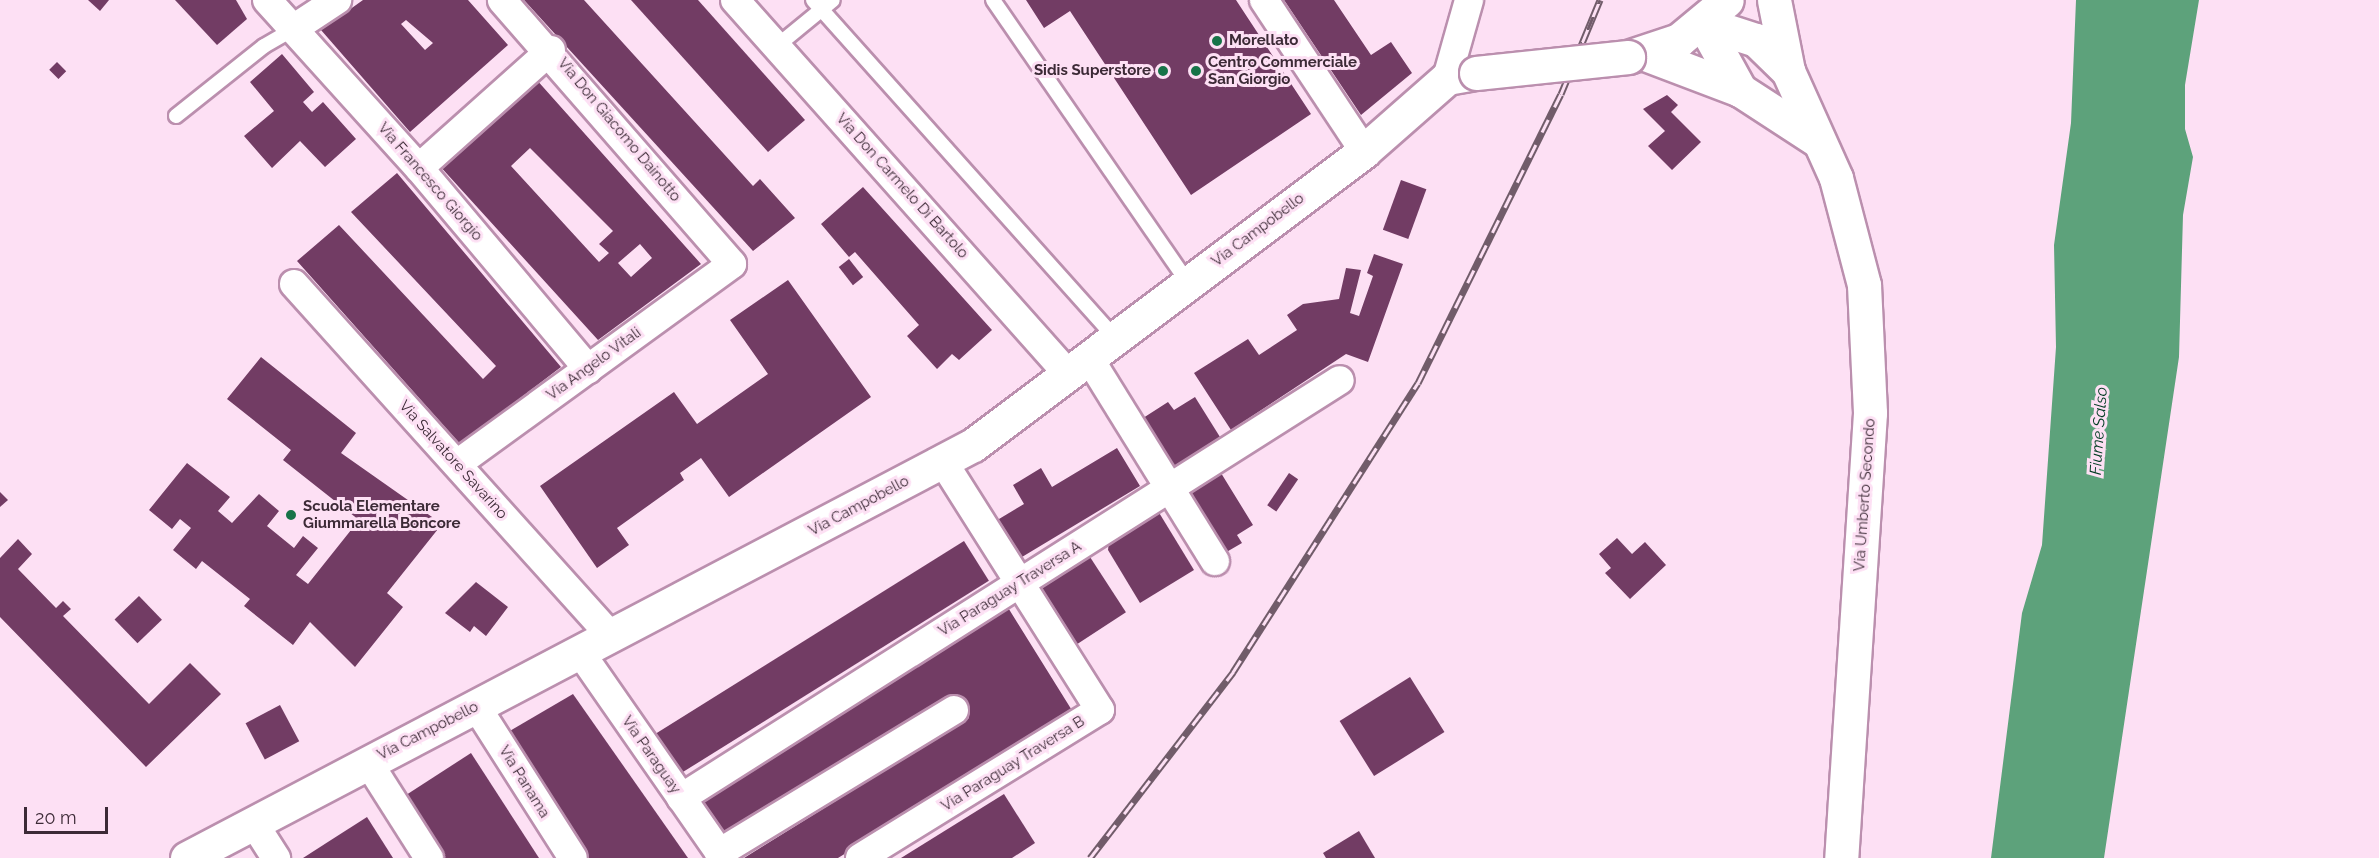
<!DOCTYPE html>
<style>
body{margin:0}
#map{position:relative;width:2379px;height:858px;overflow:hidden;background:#fde0f4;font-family:Raleway,sans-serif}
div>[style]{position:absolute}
.water>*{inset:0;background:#5da27b}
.building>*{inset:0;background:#723c64;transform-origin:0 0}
.roads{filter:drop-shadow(2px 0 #bb8fae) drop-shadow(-2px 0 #bb8fae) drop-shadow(0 2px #bb8fae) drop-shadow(0 -2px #bb8fae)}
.lane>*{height:14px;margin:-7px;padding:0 7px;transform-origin:7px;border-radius:7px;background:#fff}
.street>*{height:28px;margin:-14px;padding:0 14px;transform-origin:14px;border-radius:14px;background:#fff}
.secondary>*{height:33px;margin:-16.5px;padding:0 16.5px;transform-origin:16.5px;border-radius:16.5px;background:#fff}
.rail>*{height:7px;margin-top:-3.5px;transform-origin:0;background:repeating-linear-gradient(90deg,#fde0f4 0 14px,#715c6a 0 28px);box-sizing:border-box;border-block:2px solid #715c6a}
.bridges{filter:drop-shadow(2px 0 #bb8fae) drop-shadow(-2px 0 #bb8fae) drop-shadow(0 2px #bb8fae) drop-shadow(0 -2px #bb8fae)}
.secondary-bridge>*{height:33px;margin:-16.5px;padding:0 16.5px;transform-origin:16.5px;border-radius:16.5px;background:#fff}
.dots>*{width:16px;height:16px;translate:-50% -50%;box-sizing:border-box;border:3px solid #fde0f4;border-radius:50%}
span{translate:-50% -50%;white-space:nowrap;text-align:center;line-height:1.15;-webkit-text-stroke:6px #fde0f4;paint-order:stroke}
.poi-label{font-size:15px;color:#3c2a36;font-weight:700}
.left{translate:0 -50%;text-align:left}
.right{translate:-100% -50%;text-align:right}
.street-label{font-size:15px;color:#3c2a36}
.water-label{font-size:16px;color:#013c22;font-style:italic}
.scale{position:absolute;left:24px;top:807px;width:84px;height:27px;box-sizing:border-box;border:3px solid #3c2a36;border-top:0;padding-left:8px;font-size:18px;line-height:21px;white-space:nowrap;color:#3c2a36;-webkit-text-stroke:4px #fde0f4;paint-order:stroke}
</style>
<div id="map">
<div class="water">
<i style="clip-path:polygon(2076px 0,2199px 0,2185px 85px,2185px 129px,2193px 157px,2183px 215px,2179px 357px,2104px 858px,1991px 858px,2022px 613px,2042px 545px,2056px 347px,2054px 245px,2071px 123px)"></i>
</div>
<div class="building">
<i style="clip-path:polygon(88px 0,109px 0,100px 11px)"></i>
<i style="clip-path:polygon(175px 0,236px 0,247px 19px,217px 45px)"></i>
<i style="clip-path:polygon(evenodd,363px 0,468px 0,508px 45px,410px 132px,321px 30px,363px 0,406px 20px,433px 43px,425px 50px,401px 24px,406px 20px)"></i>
<i style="clip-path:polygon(524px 0,584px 0,753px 186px,760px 179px,795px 218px,753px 251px)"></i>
<i style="clip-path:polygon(631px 0,698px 0,805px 120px,768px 152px)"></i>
<i style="clip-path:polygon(1026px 0,1236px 0,1311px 114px,1191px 195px,1070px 11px,1044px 28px)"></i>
<i style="clip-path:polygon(1284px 0,1334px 0,1371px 55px,1391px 42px,1412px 73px,1361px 115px)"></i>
<i style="clip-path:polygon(282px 54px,314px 92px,303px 102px,312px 112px,323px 102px,356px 139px,325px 167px,300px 141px,272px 168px,244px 136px,274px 111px,250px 82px)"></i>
<i style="left:57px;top:62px;width:13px;height:11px;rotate:45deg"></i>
<i style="clip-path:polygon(evenodd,535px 78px,701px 264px,598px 340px,438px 164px,535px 78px,530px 148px,613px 231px,599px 244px,609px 253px,599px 262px,511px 166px,530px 148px,535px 78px,640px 244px,652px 258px,631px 277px,618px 263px,640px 244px)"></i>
<i style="clip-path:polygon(1667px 95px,1678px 105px,1671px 112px,1701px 142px,1672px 170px,1648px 146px,1665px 131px,1643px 109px)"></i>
<i style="clip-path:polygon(397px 173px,561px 367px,460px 444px,297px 261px,339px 225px,483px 379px,496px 366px,351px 212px)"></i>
<i style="left:1401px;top:180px;width:27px;height:53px;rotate:20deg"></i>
<i style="clip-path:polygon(863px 187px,992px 330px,959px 360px,952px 354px,937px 369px,907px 336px,919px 325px,855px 252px,849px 257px,821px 224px)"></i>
<i style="clip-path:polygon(1374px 254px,1403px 264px,1368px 362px,1346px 354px,1231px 430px,1194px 373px,1248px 339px,1259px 355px,1297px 330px,1287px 315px,1303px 304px,1339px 299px,1346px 268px,1361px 270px,1350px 313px,1359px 316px,1373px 276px,1367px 273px)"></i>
<i style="left:849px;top:259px;width:23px;height:13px;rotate:52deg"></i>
<i style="clip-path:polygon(788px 280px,871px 397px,729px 497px,701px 458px,680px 473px,684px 480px,617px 528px,629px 545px,597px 568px,540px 486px,674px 392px,697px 424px,768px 374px,730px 320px)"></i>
<i style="clip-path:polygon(261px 357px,356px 433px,341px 453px,442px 524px,387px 593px,403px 607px,355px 667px,310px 622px,293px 645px,244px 606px,250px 599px,202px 561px,196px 569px,173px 550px,191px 528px,180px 519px,172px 529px,149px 510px,187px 463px,230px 497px,218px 511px,232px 523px,259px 494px,279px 511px,267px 526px,294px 548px,303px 536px,318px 548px,296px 575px,308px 584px,359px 520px,283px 460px,291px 450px,227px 399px)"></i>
<i style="clip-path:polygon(1195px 397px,1220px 437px,1171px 469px,1140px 420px,1168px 402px,1174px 410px)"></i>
<i style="clip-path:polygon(1117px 448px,1140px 486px,1017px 560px,994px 522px,1024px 504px,1013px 485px,1041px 468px,1052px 487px)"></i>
<i style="clip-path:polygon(1221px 473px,1253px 525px,1237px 535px,1242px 543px,1223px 554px,1186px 494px)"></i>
<i style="left:1289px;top:473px;width:11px;height:39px;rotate:34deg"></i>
<i style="clip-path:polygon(0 492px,8px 500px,0 507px)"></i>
<i style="clip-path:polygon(1158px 511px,1194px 570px,1140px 603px,1108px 550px,1109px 541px)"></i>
<i style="clip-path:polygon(1617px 538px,1632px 554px,1645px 542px,1666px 565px,1630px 599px,1605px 573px,1611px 568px,1599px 554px)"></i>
<i style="clip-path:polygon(18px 539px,32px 554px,18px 569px,56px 608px,63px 601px,71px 609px,63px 616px,149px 704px,190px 663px,221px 694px,146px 767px,0 617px,0 558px)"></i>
<i style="left:964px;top:541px;width:47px;height:367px;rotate:58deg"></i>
<i style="left:1090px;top:557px;width:66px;height:63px;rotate:57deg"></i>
<i style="clip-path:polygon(476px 582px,508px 607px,486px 636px,474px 626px,470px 632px,445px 613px)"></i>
<i style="left:139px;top:596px;width:33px;height:34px;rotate:46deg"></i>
<i style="clip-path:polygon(1007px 606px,1073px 712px,838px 858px,744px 858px,969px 718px,954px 694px,722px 838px,698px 798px)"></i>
<i style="left:1410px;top:677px;width:65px;height:83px;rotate:58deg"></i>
<i style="clip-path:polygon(573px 694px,688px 858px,588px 858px,508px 732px)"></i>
<i style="left:280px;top:705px;width:41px;height:39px;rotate:62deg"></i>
<i style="clip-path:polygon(471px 753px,539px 858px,442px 858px,403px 797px)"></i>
<i style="clip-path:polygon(1004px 794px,1035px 843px,1012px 858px,901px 858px)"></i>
<i style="clip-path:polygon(367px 817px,393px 858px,303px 858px,331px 840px)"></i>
<i style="clip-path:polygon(1359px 831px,1375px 858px,1326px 858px,1323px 853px)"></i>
</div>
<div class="roads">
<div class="lane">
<i style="left:813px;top:0;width:453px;rotate:48.2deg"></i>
<i style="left:993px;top:0;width:344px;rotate:55.4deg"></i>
<i style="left:777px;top:46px;width:72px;rotate:-39.4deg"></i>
<i style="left:176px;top:116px;width:112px;rotate:-38.5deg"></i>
<i style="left:264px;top:46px;width:34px;rotate:-30deg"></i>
</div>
<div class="street">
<i style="left:267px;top:0;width:227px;rotate:47.9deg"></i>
<i style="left:419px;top:168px;width:263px;rotate:49.9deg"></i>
<i style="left:735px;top:0;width:501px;rotate:48.32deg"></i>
<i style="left:1264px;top:0;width:181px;rotate:56.5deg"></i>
<i style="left:293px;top:29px;width:53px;rotate:-33.4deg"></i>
<i style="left:1447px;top:78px;width:81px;rotate:-74.2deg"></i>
<i style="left:419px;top:168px;width:177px;rotate:-41.8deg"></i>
<i style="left:294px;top:284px;width:474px;rotate:48deg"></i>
<i style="left:1089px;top:358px;width:239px;rotate:58.2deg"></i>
<i style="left:457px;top:464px;width:340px;rotate:-36deg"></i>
<i style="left:732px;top:264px;width:350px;rotate:-131.1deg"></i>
<i style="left:580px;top:652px;width:251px;rotate:55.2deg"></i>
<i style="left:476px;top:706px;width:180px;rotate:57.5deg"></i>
<i style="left:368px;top:762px;width:114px;rotate:57.6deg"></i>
<i style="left:681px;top:798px;width:780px;rotate:-32.39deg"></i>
<i style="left:253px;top:822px;width:43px;rotate:57.4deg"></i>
<i style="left:719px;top:853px;width:275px;rotate:-31.3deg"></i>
<i style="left:860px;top:858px;width:282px;rotate:-31.7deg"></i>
<i style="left:1100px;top:710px;width:294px;rotate:-122.3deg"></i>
</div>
<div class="secondary">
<i style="left:1774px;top:0;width:72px;rotate:78.8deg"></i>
<i style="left:1788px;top:71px;width:117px;rotate:65.8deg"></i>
<i style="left:1836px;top:178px;width:111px;rotate:75.3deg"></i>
<i style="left:1864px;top:285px;width:128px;rotate:87.3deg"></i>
<i style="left:1870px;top:413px;width:446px;rotate:93.7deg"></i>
<i style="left:1703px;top:23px;width:77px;rotate:61.1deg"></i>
<i style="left:1740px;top:90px;width:92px;rotate:33deg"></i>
<i style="left:1703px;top:23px;width:56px;rotate:17.8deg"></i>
<i style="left:1756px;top:40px;width:45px;rotate:44.1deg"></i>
<i style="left:1648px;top:55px;width:98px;rotate:20.8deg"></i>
<i style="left:1628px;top:57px;width:54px;rotate:-18.4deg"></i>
<i style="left:1679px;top:40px;width:62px;rotate:-39.8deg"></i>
<i style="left:187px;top:858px;width:888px;rotate:-27.72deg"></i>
<i style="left:973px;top:445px;width:489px;rotate:-36.9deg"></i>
<i style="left:1364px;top:151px;width:111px;rotate:-41.3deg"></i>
<i style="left:1447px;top:78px;width:29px;rotate:-10deg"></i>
</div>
</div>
<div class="rail">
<i style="left:1090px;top:858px;width:235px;rotate:-52.4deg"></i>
<i style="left:1233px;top:672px;width:343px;rotate:-57.4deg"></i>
<i style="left:1418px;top:383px;width:322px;rotate:-63.7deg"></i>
<i style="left:1561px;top:94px;width:102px;rotate:-67.5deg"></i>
</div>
<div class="bridges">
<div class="secondary-bridge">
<i style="left:1476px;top:73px;width:153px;rotate:-6deg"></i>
</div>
</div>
<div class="dots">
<i style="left:1217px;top:41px;background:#177348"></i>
<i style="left:1163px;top:71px;background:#177348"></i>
<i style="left:1196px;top:71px;background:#177348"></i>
<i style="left:291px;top:515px;background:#177348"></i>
</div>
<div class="poi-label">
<span class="left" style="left:1229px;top:41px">Morellato</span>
<span class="left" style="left:1208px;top:71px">Centro Commerciale<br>San Giorgio</span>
<span class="right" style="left:1151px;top:71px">Sidis Superstore</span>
<span class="left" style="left:303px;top:515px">Scuola Elementare<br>Giummarella Boncore</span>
</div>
<div class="street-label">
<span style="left:619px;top:130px;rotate:50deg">Via Don Giacomo Dainotto</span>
<span style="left:430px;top:182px;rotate:49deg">Via Francesco Giorgio</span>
<span style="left:902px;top:186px;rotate:48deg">Via Don Carmelo Di Bartolo</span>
<span style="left:1258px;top:230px;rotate:-37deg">Via Campobello</span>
<span style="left:594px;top:364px;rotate:-36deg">Via Angelo Vitali</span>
<span style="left:453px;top:460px;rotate:48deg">Via Salvatore Savarino</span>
<span style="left:1865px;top:495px;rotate:-86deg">Via Umberto Secondo</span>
<span style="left:859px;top:506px;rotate:-28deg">Via Campobello</span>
<span style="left:1010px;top:589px;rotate:-32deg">Via Paraguay Traversa A</span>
<span style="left:428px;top:731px;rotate:-27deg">Via Campobello</span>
<span style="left:651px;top:755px;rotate:55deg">Via Paraguay</span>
<span style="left:1013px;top:764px;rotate:-32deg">Via Paraguay Traversa B</span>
<span style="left:524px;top:782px;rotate:58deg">Via Panama</span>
</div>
<div class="water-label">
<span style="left:2099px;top:431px;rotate:-86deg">Fiume Salso</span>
</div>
<div class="scale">20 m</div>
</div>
